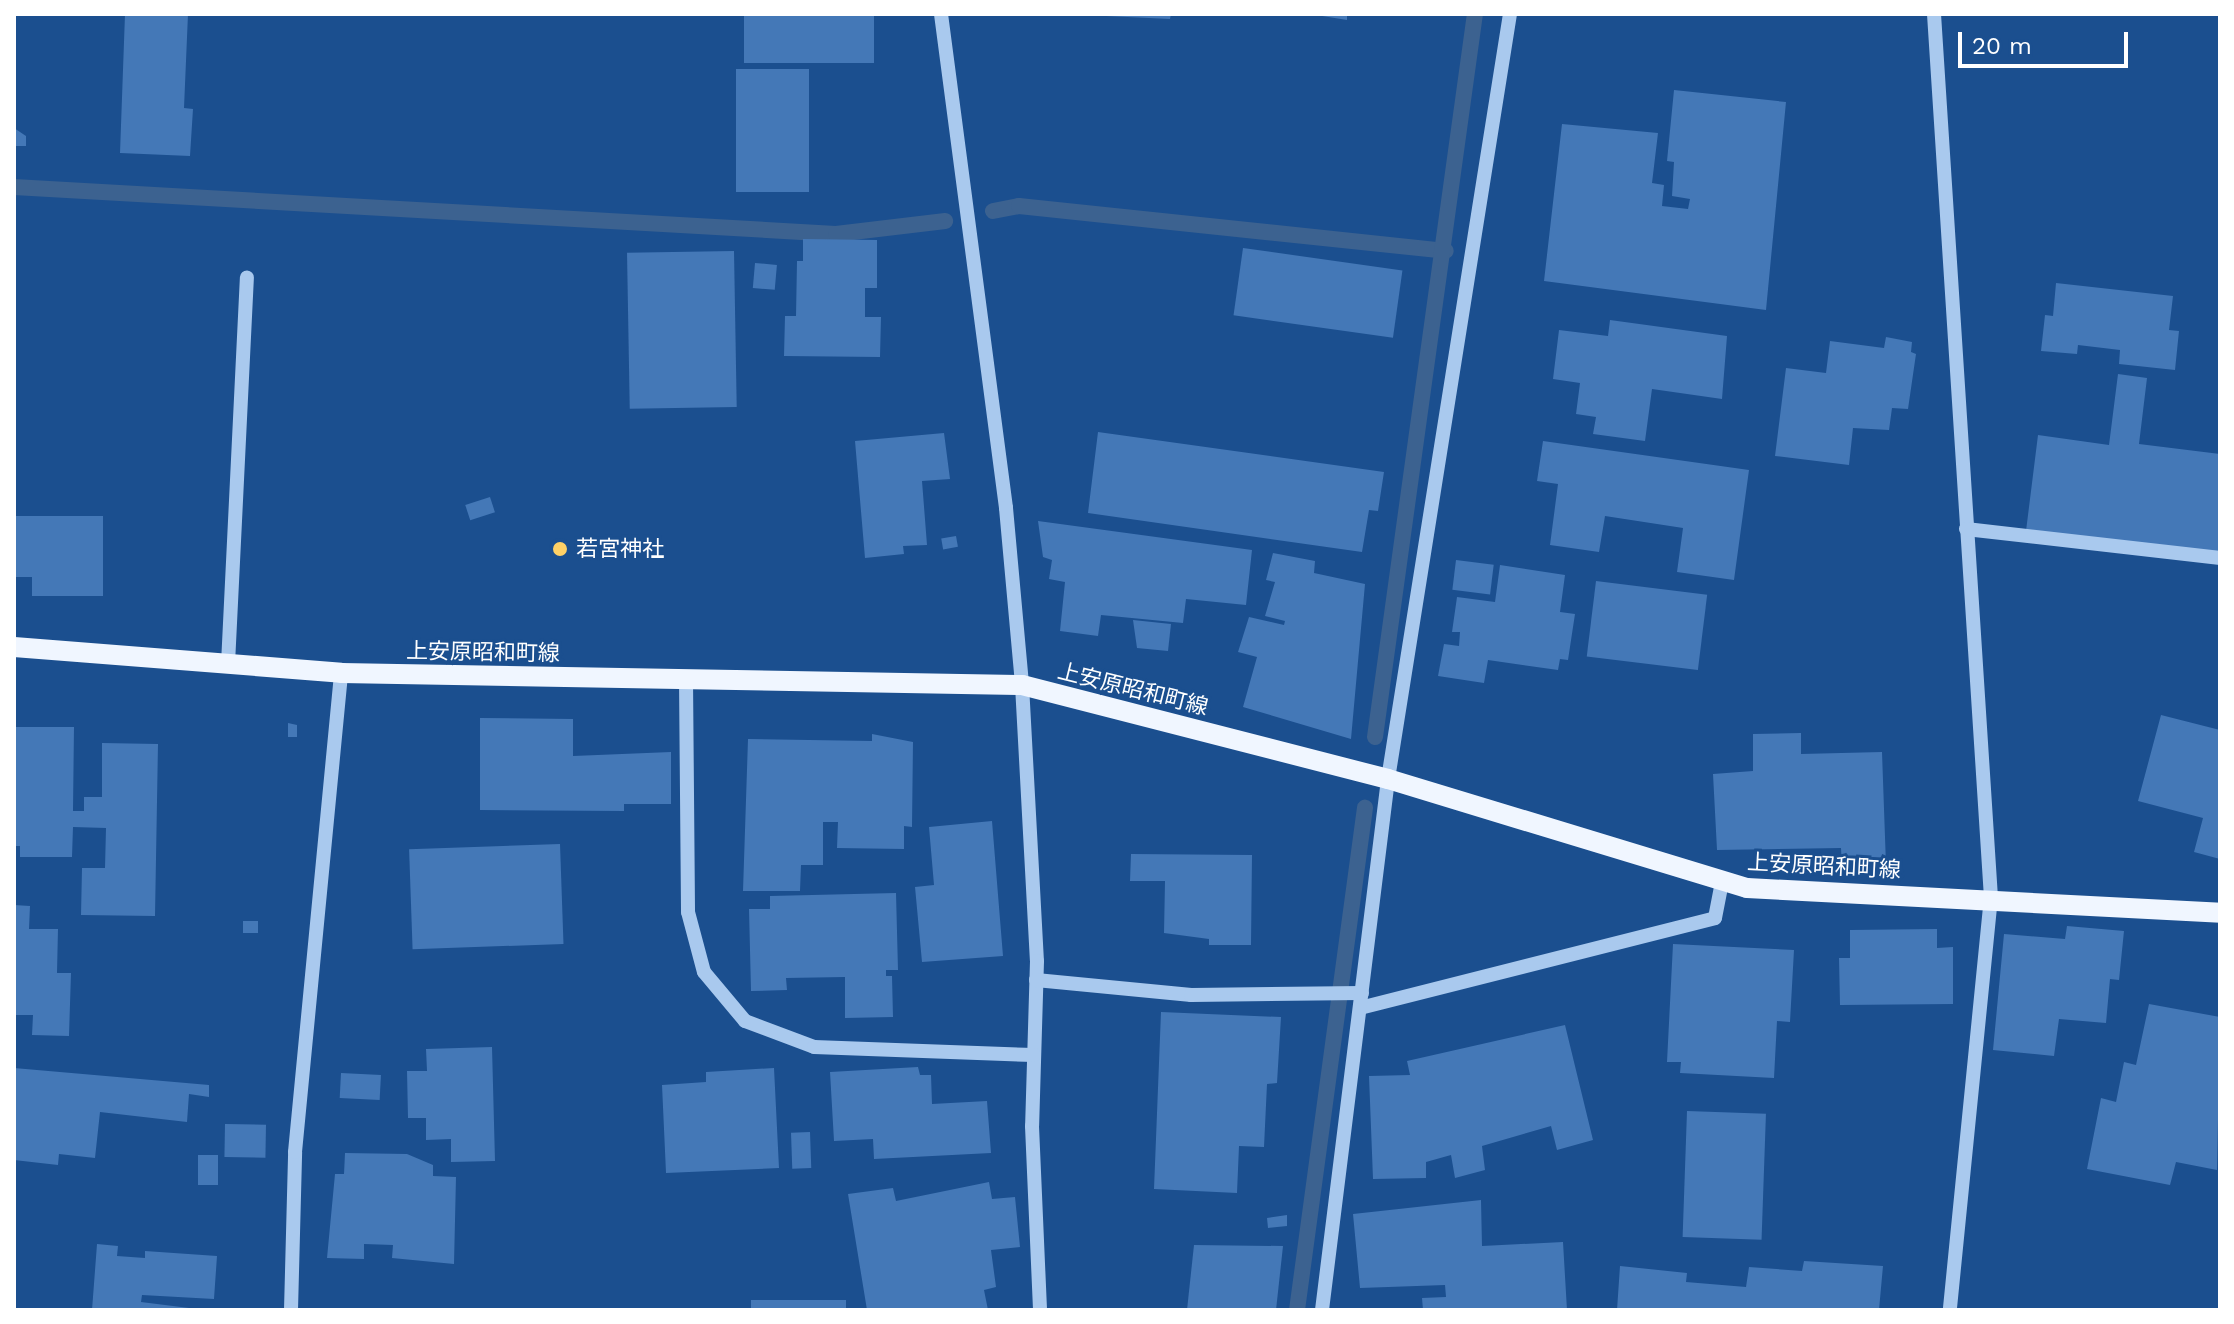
<!DOCTYPE html>
<meta charset="utf-8">
<style>
body{margin:0}
#map{position:relative;width:2234px;height:1324px;overflow:hidden;background:#1b4f8f;font-family:"Work Sans","Noto Sans JP",sans-serif}
div>[style]{position:absolute}
.stream>*{height:16px;margin:-8px;padding:0 8px;transform-origin:8px;border-radius:8px;background:#3c6290}
.building>*{inset:0;background:#4478b7;transform-origin:0 0}
.minor>*{height:14px;margin:-7px;padding:0 7px;transform-origin:7px;border-radius:7px;background:#a9c9ee}
.major>*{height:20px;margin:-10px;padding:0 10px;transform-origin:10px;border-radius:10px;background:#f0f6ff}
.dots>*{width:22px;height:22px;translate:-50% -50%;box-sizing:border-box;border:4px solid #1b4f8f;border-radius:50%}
span{translate:-50% -50%;white-space:nowrap;text-align:center;line-height:1.15;-webkit-text-stroke:6px #1b4f8f;paint-order:stroke}
.poi-label{font-size:22px;color:#fff}
.left{translate:0 -50%;text-align:left}
.street-label{font-size:22px;color:#fff}
.frame{position:absolute;inset:0;border:16px solid #fff;pointer-events:none}
.scale{position:absolute;left:1958px;top:32px;width:170px;height:36px;box-sizing:border-box;border:4px solid #fff;border-top:0;padding-left:10px;font-size:24px;line-height:28px;white-space:nowrap;color:#fff;-webkit-text-stroke:6px #1b4f8f;paint-order:stroke}
</style>
<div id="map">
<div class="stream">
<i style="left:14px;top:187px;width:823px;rotate:3.27deg"></i>
<i style="left:836px;top:234px;width:110px;rotate:-6.8deg"></i>
<i style="left:993px;top:211px;width:26px;rotate:-11deg"></i>
<i style="left:1019px;top:206px;width:429px;rotate:6deg"></i>
<i style="left:1375px;top:737px;width:730px;rotate:-82.13deg"></i>
<i style="left:1297px;top:1310px;width:507px;rotate:-82.29deg"></i>
</div>
<div class="building">
<i style="clip-path:polygon(125px 14px,188px 14px,184px 108px,193px 109px,190px 156px,120px 153px)"></i>
<i style="left:744px;top:14px;width:130px;height:49px"></i>
<i style="clip-path:polygon(1107px 14px,1171px 14px,1170px 19px,1106px 16px)"></i>
<i style="clip-path:polygon(1310px 14px,1347px 14px,1347px 20px)"></i>
<i style="left:736px;top:69px;width:73px;height:123px"></i>
<i style="clip-path:polygon(1674px 90px,1786px 102px,1766px 310px,1544px 281px,1562px 124px,1658px 133px,1652px 183px,1664px 185px,1662px 206px,1688px 209px,1690px 199px,1672px 196px,1674px 162px,1667px 161px)"></i>
<i style="clip-path:polygon(14px 128px,26px 136px,26px 146px,14px 146px)"></i>
<i style="clip-path:polygon(803px 239px,877px 240px,877px 288px,865px 288px,865px 317px,881px 317px,880px 357px,784px 356px,785px 316px,796px 316px,797px 261px,803px 261px)"></i>
<i style="left:1243px;top:248px;width:161px;height:68px;rotate:8deg"></i>
<i style="left:734px;top:251px;width:156px;height:107px;rotate:89deg"></i>
<i style="left:755px;top:263px;width:22px;height:25px;rotate:5deg"></i>
<i style="clip-path:polygon(2056px 283px,2173px 296px,2169px 330px,2179px 331px,2175px 370px,2119px 364px,2120px 350px,2078px 345px,2077px 354px,2041px 351px,2045px 315px,2053px 316px)"></i>
<i style="clip-path:polygon(1610px 320px,1727px 336px,1722px 399px,1652px 389px,1645px 441px,1593px 434px,1596px 417px,1576px 414px,1580px 383px,1553px 379px,1559px 330px,1608px 336px)"></i>
<i style="clip-path:polygon(1886px 337px,1912px 342px,1911px 352px,1916px 354px,1908px 409px,1892px 408px,1889px 430px,1853px 428px,1849px 465px,1775px 456px,1786px 368px,1826px 373px,1830px 341px,1884px 348px)"></i>
<i style="clip-path:polygon(2118px 374px,2147px 378px,2139px 444px,2220px 454px,2220px 556px,2026px 531px,2038px 435px,2109px 445px)"></i>
<i style="clip-path:polygon(1098px 432px,1384px 472px,1378px 511px,1369px 510px,1362px 552px,1088px 513px)"></i>
<i style="clip-path:polygon(944px 433px,950px 479px,922px 481px,927px 545px,903px 546px,904px 554px,865px 558px,855px 441px)"></i>
<i style="clip-path:polygon(1543px 441px,1749px 470px,1734px 580px,1677px 572px,1683px 528px,1605px 516px,1599px 552px,1550px 545px,1558px 484px,1537px 481px)"></i>
<i style="left:490px;top:497px;width:16px;height:26px;rotate:72deg"></i>
<i style="clip-path:polygon(14px 516px,103px 516px,103px 596px,32px 596px,32px 577px,14px 577px)"></i>
<i style="clip-path:polygon(1038px 521px,1252px 550px,1246px 605px,1186px 599px,1183px 623px,1101px 615px,1098px 636px,1060px 631px,1065px 582px,1049px 579px,1052px 560px,1043px 557px)"></i>
<i style="left:956px;top:536px;width:11px;height:15px;rotate:80deg"></i>
<i style="clip-path:polygon(1273px 553px,1315px 561px,1314px 573px,1365px 584px,1351px 739px,1243px 707px,1257px 657px,1238px 652px,1249px 617px,1284px 625px,1285px 621px,1265px 616px,1275px 582px,1266px 580px)"></i>
<i style="left:1456px;top:560px;width:38px;height:30px;rotate:7deg"></i>
<i style="clip-path:polygon(1500px 565px,1565px 575px,1560px 612px,1575px 614px,1568px 660px,1560px 659px,1558px 670px,1488px 660px,1484px 683px,1438px 676px,1444px 644px,1459px 646px,1460px 632px,1452px 632px,1457px 597px,1495px 602px)"></i>
<i style="left:1596px;top:581px;width:112px;height:76px;rotate:7deg"></i>
<i style="clip-path:polygon(1133px 620px,1171px 624px,1168px 651px,1137px 648px)"></i>
<i style="clip-path:polygon(2161px 715px,2220px 730px,2220px 859px,2194px 852px,2203px 818px,2138px 801px)"></i>
<i style="clip-path:polygon(480px 718px,573px 719px,573px 756px,671px 752px,671px 804px,624px 804px,624px 811px,480px 810px)"></i>
<i style="clip-path:polygon(288px 723px,297px 725px,297px 737px,288px 737px)"></i>
<i style="clip-path:polygon(14px 727px,74px 727px,73px 811px,84px 811px,84px 797px,102px 797px,102px 743px,158px 744px,155px 916px,81px 915px,82px 868px,105px 868px,106px 828px,73px 827px,72px 857px,20px 857px,20px 846px,14px 846px)"></i>
<i style="clip-path:polygon(1801px 733px,1801px 754px,1882px 752px,1886px 865px,1842px 867px,1841px 848px,1717px 850px,1713px 774px,1753px 771px,1753px 734px)"></i>
<i style="clip-path:polygon(872px 734px,913px 742px,912px 827px,904px 826px,904px 849px,837px 848px,838px 822px,823px 822px,823px 865px,801px 865px,800px 891px,743px 891px,748px 739px,872px 741px)"></i>
<i style="clip-path:polygon(992px 821px,1003px 956px,922px 962px,915px 887px,934px 885px,929px 827px)"></i>
<i style="left:560px;top:844px;width:100px;height:151px;rotate:88deg"></i>
<i style="clip-path:polygon(1131px 854px,1252px 855px,1251px 945px,1209px 945px,1209px 939px,1164px 933px,1165px 881px,1130px 881px)"></i>
<i style="clip-path:polygon(896px 893px,898px 970px,886px 970px,886px 976px,892px 976px,893px 1017px,845px 1018px,845px 977px,786px 978px,787px 990px,751px 991px,749px 909px,770px 909px,770px 896px)"></i>
<i style="clip-path:polygon(14px 905px,30px 906px,29px 929px,58px 929px,57px 973px,71px 973px,69px 1036px,32px 1035px,33px 1015px,14px 1015px)"></i>
<i style="left:243px;top:921px;width:15px;height:12px"></i>
<i style="clip-path:polygon(2067px 926px,2124px 931px,2119px 980px,2110px 979px,2106px 1023px,2059px 1019px,2054px 1056px,1993px 1050px,2004px 934px,2065px 939px)"></i>
<i style="clip-path:polygon(1937px 929px,1937px 948px,1953px 947px,1953px 1004px,1840px 1005px,1839px 958px,1850px 958px,1850px 930px)"></i>
<i style="clip-path:polygon(1673px 944px,1794px 950px,1790px 1022px,1777px 1021px,1774px 1078px,1680px 1073px,1681px 1062px,1667px 1062px)"></i>
<i style="clip-path:polygon(2149px 1004px,2220px 1017px,2217px 1170px,2176px 1162px,2170px 1185px,2087px 1169px,2101px 1098px,2116px 1102px,2124px 1062px,2136px 1065px)"></i>
<i style="clip-path:polygon(1161px 1012px,1281px 1017px,1277px 1083px,1267px 1084px,1264px 1147px,1239px 1146px,1237px 1193px,1154px 1189px)"></i>
<i style="clip-path:polygon(1565px 1025px,1593px 1140px,1557px 1150px,1551px 1126px,1482px 1146px,1485px 1170px,1455px 1178px,1451px 1155px,1426px 1162px,1426px 1178px,1373px 1179px,1369px 1076px,1410px 1075px,1407px 1061px)"></i>
<i style="clip-path:polygon(492px 1047px,495px 1161px,451px 1162px,451px 1139px,426px 1140px,426px 1118px,408px 1118px,407px 1071px,427px 1071px,426px 1049px)"></i>
<i style="clip-path:polygon(918px 1067px,920px 1075px,931px 1075px,932px 1104px,987px 1101px,991px 1153px,874px 1159px,873px 1139px,834px 1141px,830px 1072px)"></i>
<i style="clip-path:polygon(14px 1068px,209px 1085px,209px 1097px,189px 1094px,187px 1122px,100px 1112px,95px 1158px,59px 1154px,58px 1165px,14px 1160px)"></i>
<i style="clip-path:polygon(774px 1068px,779px 1168px,666px 1173px,662px 1085px,706px 1082px,706px 1072px)"></i>
<i style="left:341px;top:1073px;width:40px;height:25px;rotate:3deg"></i>
<i style="left:1687px;top:1111px;width:79px;height:126px;rotate:2deg"></i>
<i style="left:225px;top:1124px;width:41px;height:33px;rotate:1deg"></i>
<i style="left:810px;top:1132px;width:36px;height:19px;rotate:88deg"></i>
<i style="clip-path:polygon(345px 1153px,407px 1154px,433px 1165px,433px 1176px,456px 1177px,454px 1264px,392px 1258px,393px 1245px,364px 1244px,364px 1259px,327px 1258px,335px 1174px,344px 1174px)"></i>
<i style="left:198px;top:1155px;width:20px;height:30px"></i>
<i style="clip-path:polygon(989px 1182px,992px 1199px,1015px 1197px,1020px 1247px,991px 1250px,996px 1287px,984px 1290px,988px 1310px,867px 1310px,848px 1194px,893px 1188px,896px 1201px)"></i>
<i style="clip-path:polygon(1481px 1200px,1482px 1246px,1563px 1242px,1567px 1310px,1423px 1310px,1422px 1298px,1446px 1297px,1445px 1285px,1360px 1288px,1353px 1214px)"></i>
<i style="clip-path:polygon(1287px 1215px,1287px 1226px,1268px 1228px,1267px 1218px)"></i>
<i style="clip-path:polygon(97px 1244px,118px 1246px,117px 1256px,145px 1258px,145px 1251px,217px 1256px,214px 1299px,142px 1295px,141px 1302px,205px 1310px,92px 1310px)"></i>
<i style="clip-path:polygon(1194px 1245px,1283px 1246px,1276px 1310px,1187px 1310px)"></i>
<i style="clip-path:polygon(1804px 1261px,1883px 1266px,1879px 1310px,1617px 1310px,1620px 1266px,1687px 1273px,1686px 1282px,1746px 1287px,1749px 1267px,1802px 1271px)"></i>
<i style="left:751px;top:1300px;width:95px;height:10px"></i>
</div>
<div class="minor">
<i style="left:941px;top:14px;width:498px;rotate:82.5deg"></i>
<i style="left:1006px;top:508px;width:178px;rotate:84.8deg"></i>
<i style="left:1022px;top:685px;width:276px;rotate:86.9deg"></i>
<i style="left:1037px;top:961px;width:165px;rotate:91.7deg"></i>
<i style="left:1032px;top:1126px;width:184px;rotate:87.5deg"></i>
<i style="left:1934px;top:14px;width:885px;rotate:86.31deg"></i>
<i style="left:1991px;top:897px;width:415px;rotate:95.7deg"></i>
<i style="left:1966px;top:529px;width:256px;rotate:6.5deg"></i>
<i style="left:228px;top:664px;width:387px;rotate:-87.2deg"></i>
<i style="left:686px;top:679px;width:233px;rotate:89.5deg"></i>
<i style="left:688px;top:912px;width:62px;rotate:75.1deg"></i>
<i style="left:704px;top:972px;width:64px;rotate:50.1deg"></i>
<i style="left:745px;top:1021px;width:74px;rotate:20.6deg"></i>
<i style="left:814px;top:1047px;width:220px;rotate:2.1deg"></i>
<i style="left:1036px;top:980px;width:156px;rotate:5.5deg"></i>
<i style="left:1191px;top:995px;width:171px;rotate:-0.7deg"></i>
<i style="left:1360px;top:1008px;width:366px;rotate:-14.2deg"></i>
<i style="left:1715px;top:918px;width:38px;rotate:-79deg"></i>
<i style="left:291px;top:1310px;width:158px;rotate:-88.5deg"></i>
<i style="left:295px;top:1152px;width:481px;rotate:-84.5deg"></i>
<i style="left:1322px;top:1310px;width:535px;rotate:-82.91deg"></i>
<i style="left:1388px;top:779px;width:775px;rotate:-80.94deg"></i>
</div>
<div class="major">
<i style="left:14px;top:647px;width:328px;rotate:4.5deg"></i>
<i style="left:341px;top:673px;width:681px;rotate:1.01deg"></i>
<i style="left:1022px;top:685px;width:378px;rotate:14.4deg"></i>
<i style="left:1388px;top:779px;width:375px;rotate:16.9deg"></i>
<i style="left:1747px;top:888px;width:474px;rotate:3deg"></i>
</div>
<div class="dots">
<i style="left:560px;top:549px;background:#ffd166"></i>
</div>
<div class="poi-label">
<span class="left" style="left:576px;top:549px">若宮神社</span>
</div>
<div class="street-label">
<span style="left:483px;top:652px;rotate:1deg">上安原昭和町線</span>
<span style="left:1133px;top:689px;rotate:14deg">上安原昭和町線</span>
<span style="left:1824px;top:866px;rotate:3deg">上安原昭和町線</span>
</div>
<div class="frame"></div>
<div class="scale">20 m</div>
</div>
